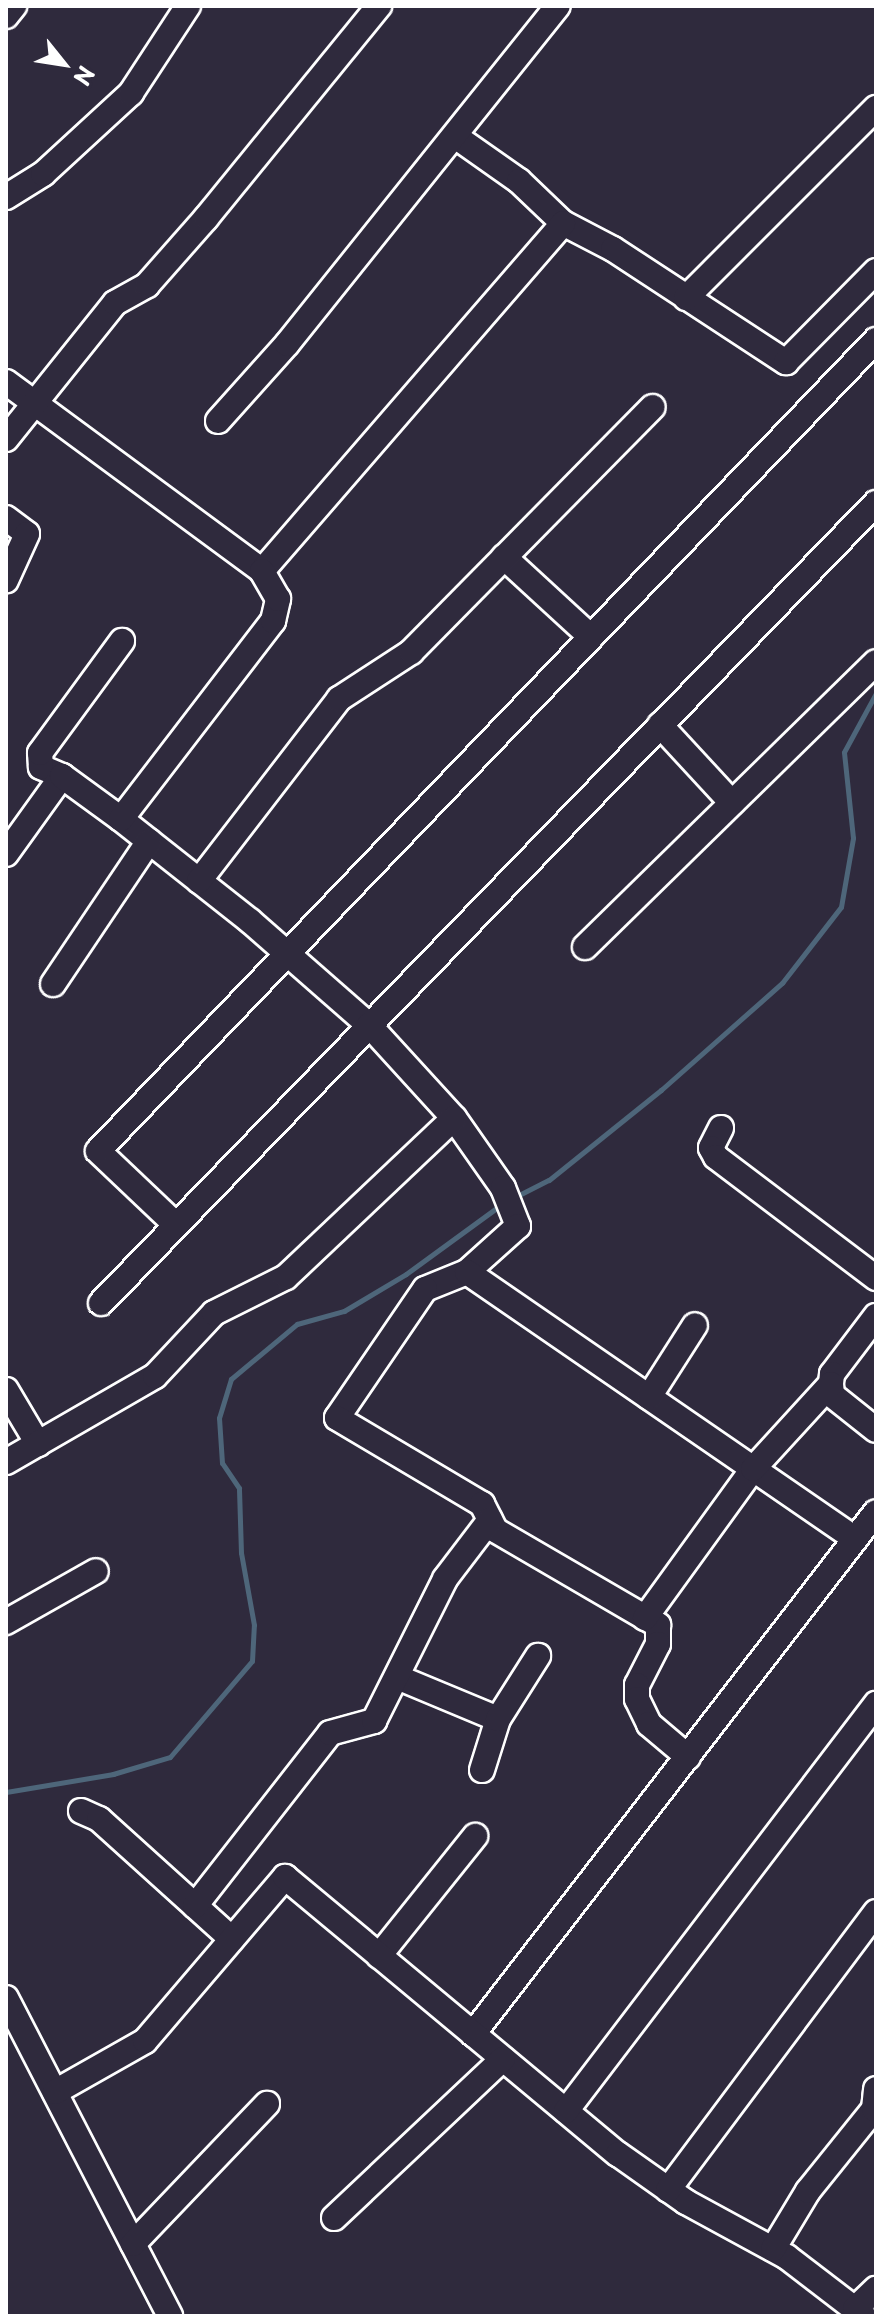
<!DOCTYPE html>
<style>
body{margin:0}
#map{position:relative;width:882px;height:2322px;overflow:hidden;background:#2f2a3d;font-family:"Playpen Sans",sans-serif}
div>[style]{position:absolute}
.stream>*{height:5px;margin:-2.5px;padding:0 2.5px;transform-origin:2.5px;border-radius:2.5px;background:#4e667a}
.roads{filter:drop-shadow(2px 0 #fff) drop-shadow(-2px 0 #fff) drop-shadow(0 2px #fff) drop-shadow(0 -2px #fff)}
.minor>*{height:24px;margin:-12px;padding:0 12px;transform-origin:12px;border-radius:12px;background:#2f2a3d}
span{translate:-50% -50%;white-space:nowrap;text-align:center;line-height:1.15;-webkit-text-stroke:8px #2f2a3d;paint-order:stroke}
.frame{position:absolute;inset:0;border:8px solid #fff;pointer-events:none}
.north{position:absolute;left:24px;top:24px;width:80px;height:80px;-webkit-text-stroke:6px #2f2a3d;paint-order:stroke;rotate:120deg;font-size:22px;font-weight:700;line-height:32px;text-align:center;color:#fff}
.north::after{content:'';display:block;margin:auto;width:28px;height:36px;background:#fff;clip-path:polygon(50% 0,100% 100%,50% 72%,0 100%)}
</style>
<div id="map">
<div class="stream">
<i style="left:515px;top:1197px;width:38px;rotate:-27deg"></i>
<i style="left:549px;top:1180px;width:144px;rotate:-38.8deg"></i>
<i style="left:661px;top:1090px;width:162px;rotate:-41.5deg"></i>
<i style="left:782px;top:983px;width:96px;rotate:-52.2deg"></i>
<i style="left:841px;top:907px;width:70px;rotate:-80.1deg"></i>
<i style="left:853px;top:838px;width:86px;rotate:-96deg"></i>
<i style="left:844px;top:752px;width:67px;rotate:-61.5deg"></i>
<i style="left:6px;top:1792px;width:109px;rotate:-9.5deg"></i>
<i style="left:113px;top:1774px;width:59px;rotate:-16.6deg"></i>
<i style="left:170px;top:1757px;width:126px;rotate:-49.5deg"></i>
<i style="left:252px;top:1661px;width:36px;rotate:-87deg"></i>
<i style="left:254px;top:1625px;width:73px;rotate:-100.2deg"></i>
<i style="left:241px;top:1553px;width:65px;rotate:-91.8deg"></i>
<i style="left:239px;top:1488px;width:30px;rotate:-124deg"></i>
<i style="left:222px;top:1463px;width:45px;rotate:-93.8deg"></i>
<i style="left:219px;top:1418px;width:41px;rotate:-72.9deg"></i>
<i style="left:231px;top:1379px;width:86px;rotate:-39.8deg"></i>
<i style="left:297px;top:1324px;width:49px;rotate:-15.5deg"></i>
<i style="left:344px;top:1311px;width:72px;rotate:-30.8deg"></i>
<i style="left:406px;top:1274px;width:119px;rotate:-36.1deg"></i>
</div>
<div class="roads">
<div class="minor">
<i style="left:6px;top:16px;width:13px;rotate:-51deg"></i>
<i style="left:455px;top:136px;width:78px;rotate:35.1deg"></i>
<i style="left:519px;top:181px;width:61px;rotate:43.7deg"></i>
<i style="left:563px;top:223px;width:56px;rotate:27.5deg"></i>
<i style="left:613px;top:249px;width:207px;rotate:33.2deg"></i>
<i style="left:786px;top:362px;width:128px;rotate:-45.3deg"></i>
<i style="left:6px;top:197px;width:44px;rotate:-31.9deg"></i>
<i style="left:43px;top:174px;width:120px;rotate:-42.6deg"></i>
<i style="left:131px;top:93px;width:104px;rotate:-56.8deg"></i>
<i style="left:686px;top:298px;width:269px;rotate:-45deg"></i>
<i style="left:6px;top:382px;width:318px;rotate:36.4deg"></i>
<i style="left:262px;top:571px;width:460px;rotate:-49.1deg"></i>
<i style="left:218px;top:421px;width:103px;rotate:-48.1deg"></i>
<i style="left:287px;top:344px;width:433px;rotate:-51.3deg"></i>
<i style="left:6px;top:439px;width:174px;rotate:-51.3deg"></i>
<i style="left:115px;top:303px;width:37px;rotate:-29deg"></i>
<i style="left:147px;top:285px;width:89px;rotate:-48.6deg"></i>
<i style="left:206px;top:218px;width:274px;rotate:-50.8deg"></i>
<i style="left:6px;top:518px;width:26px;rotate:37deg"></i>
<i style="left:27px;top:534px;width:51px;rotate:114.5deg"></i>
<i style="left:504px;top:557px;width:118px;rotate:42.6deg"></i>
<i style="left:660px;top:725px;width:106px;rotate:47.3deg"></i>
<i style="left:62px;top:776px;width:23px;rotate:-157deg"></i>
<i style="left:41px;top:767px;width:14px;rotate:-94deg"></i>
<i style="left:40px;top:753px;width:139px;rotate:-53.8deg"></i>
<i style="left:121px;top:819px;width:164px;rotate:38.3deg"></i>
<i style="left:250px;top:921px;width:158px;rotate:41.2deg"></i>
<i style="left:369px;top:1025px;width:126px;rotate:47.6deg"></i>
<i style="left:454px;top:1118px;width:85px;rotate:55deg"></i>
<i style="left:503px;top:1188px;width:41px;rotate:68.5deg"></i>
<i style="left:518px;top:1226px;width:69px;rotate:138deg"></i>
<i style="left:467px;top:1272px;width:45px;rotate:158deg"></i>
<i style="left:425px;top:1289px;width:156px;rotate:124.3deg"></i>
<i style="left:337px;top:1418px;width:169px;rotate:30.7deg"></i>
<i style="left:482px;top:1504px;width:29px;rotate:63deg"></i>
<i style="left:495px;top:1530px;width:189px;rotate:30.2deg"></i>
<i style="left:658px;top:1625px;width:19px;rotate:90deg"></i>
<i style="left:658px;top:1644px;width:46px;rotate:117.1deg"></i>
<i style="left:637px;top:1685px;width:14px;rotate:90deg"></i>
<i style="left:637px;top:1699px;width:28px;rotate:64deg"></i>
<i style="left:649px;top:1724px;width:51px;rotate:40.2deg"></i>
<i style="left:6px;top:854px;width:96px;rotate:-54.3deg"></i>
<i style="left:62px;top:776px;width:73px;rotate:36.1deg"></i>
<i style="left:121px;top:819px;width:250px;rotate:-52.5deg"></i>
<i style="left:273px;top:621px;width:23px;rotate:-77deg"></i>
<i style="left:278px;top:599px;width:32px;rotate:-120deg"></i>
<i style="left:199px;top:881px;width:230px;rotate:-52.4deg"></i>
<i style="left:339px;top:699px;width:86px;rotate:-33.1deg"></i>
<i style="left:411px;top:652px;width:344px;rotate:-45.4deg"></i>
<i style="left:585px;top:947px;width:407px;rotate:-44.4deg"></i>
<i style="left:53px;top:984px;width:172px;rotate:-56.1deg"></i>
<i style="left:721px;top:1128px;width:22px;rotate:117deg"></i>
<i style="left:711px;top:1148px;width:10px;rotate:61deg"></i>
<i style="left:716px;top:1157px;width:201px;rotate:37.1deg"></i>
<i style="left:175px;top:1224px;width:106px;rotate:-136.5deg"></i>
<i style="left:98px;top:1151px;width:1124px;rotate:-46.19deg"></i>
<i style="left:467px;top:1272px;width:471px;rotate:34.5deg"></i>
<i style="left:101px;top:1303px;width:1114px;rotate:-45.91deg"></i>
<i style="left:876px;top:1316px;width:73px;rotate:127.2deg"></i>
<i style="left:832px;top:1374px;width:10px;rotate:96deg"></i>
<i style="left:831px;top:1384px;width:11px;rotate:85deg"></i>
<i style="left:832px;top:1395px;width:56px;rotate:38.5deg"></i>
<i style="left:6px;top:1390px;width:63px;rotate:59.3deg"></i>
<i style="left:649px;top:1397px;width:85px;rotate:-57.4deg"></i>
<i style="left:6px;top:1462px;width:172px;rotate:-30deg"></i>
<i style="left:155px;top:1376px;width:86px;rotate:-46.9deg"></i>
<i style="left:214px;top:1313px;width:80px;rotate:-26.6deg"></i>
<i style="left:286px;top:1277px;width:231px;rotate:-43.4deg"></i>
<i style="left:645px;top:1618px;width:184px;rotate:-54.1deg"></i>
<i style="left:753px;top:1469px;width:115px;rotate:-47.5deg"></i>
<i style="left:6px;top:1622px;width:103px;rotate:-29.5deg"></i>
<i style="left:397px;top:1677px;width:109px;rotate:22.6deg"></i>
<i style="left:482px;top:1770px;width:53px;rotate:-72.6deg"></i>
<i style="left:498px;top:1719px;width:75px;rotate:-57.6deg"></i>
<i style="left:81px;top:1811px;width:20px;rotate:24deg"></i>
<i style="left:99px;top:1819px;width:179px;rotate:42.1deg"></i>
<i style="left:195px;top:1906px;width:219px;rotate:-52deg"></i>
<i style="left:330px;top:1733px;width:46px;rotate:-15.3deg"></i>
<i style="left:374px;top:1721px;width:159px;rotate:-63.4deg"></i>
<i style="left:445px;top:1579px;width:74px;rotate:-52.7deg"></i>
<i style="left:379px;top:1956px;width:154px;rotate:-51.3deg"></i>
<i style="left:6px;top:1998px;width:358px;rotate:62.7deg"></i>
<i style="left:473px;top:2034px;width:659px;rotate:-52.33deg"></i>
<i style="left:55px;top:2092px;width:103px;rotate:-29.5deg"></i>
<i style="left:145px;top:2041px;width:216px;rotate:-49.5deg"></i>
<i style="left:285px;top:1877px;width:433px;rotate:39.8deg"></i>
<i style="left:618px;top:2154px;width:83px;rotate:35.2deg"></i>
<i style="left:686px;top:2202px;width:115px;rotate:28.6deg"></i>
<i style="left:787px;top:2257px;width:97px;rotate:37.5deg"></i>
<i style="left:566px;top:2111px;width:512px;rotate:-52.7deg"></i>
<i style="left:668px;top:2190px;width:347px;rotate:-53.2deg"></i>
<i style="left:334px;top:2218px;width:232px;rotate:-43.3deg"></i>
<i style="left:133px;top:2244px;width:194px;rotate:-46.3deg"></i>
<i style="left:773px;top:2249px;width:68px;rotate:-58.9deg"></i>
<i style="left:808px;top:2191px;width:105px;rotate:-51.2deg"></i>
<i style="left:874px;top:2109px;width:20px;rotate:-84deg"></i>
<i style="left:855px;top:2309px;width:29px;rotate:-44deg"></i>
</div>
</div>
<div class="frame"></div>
<div class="north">N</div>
</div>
